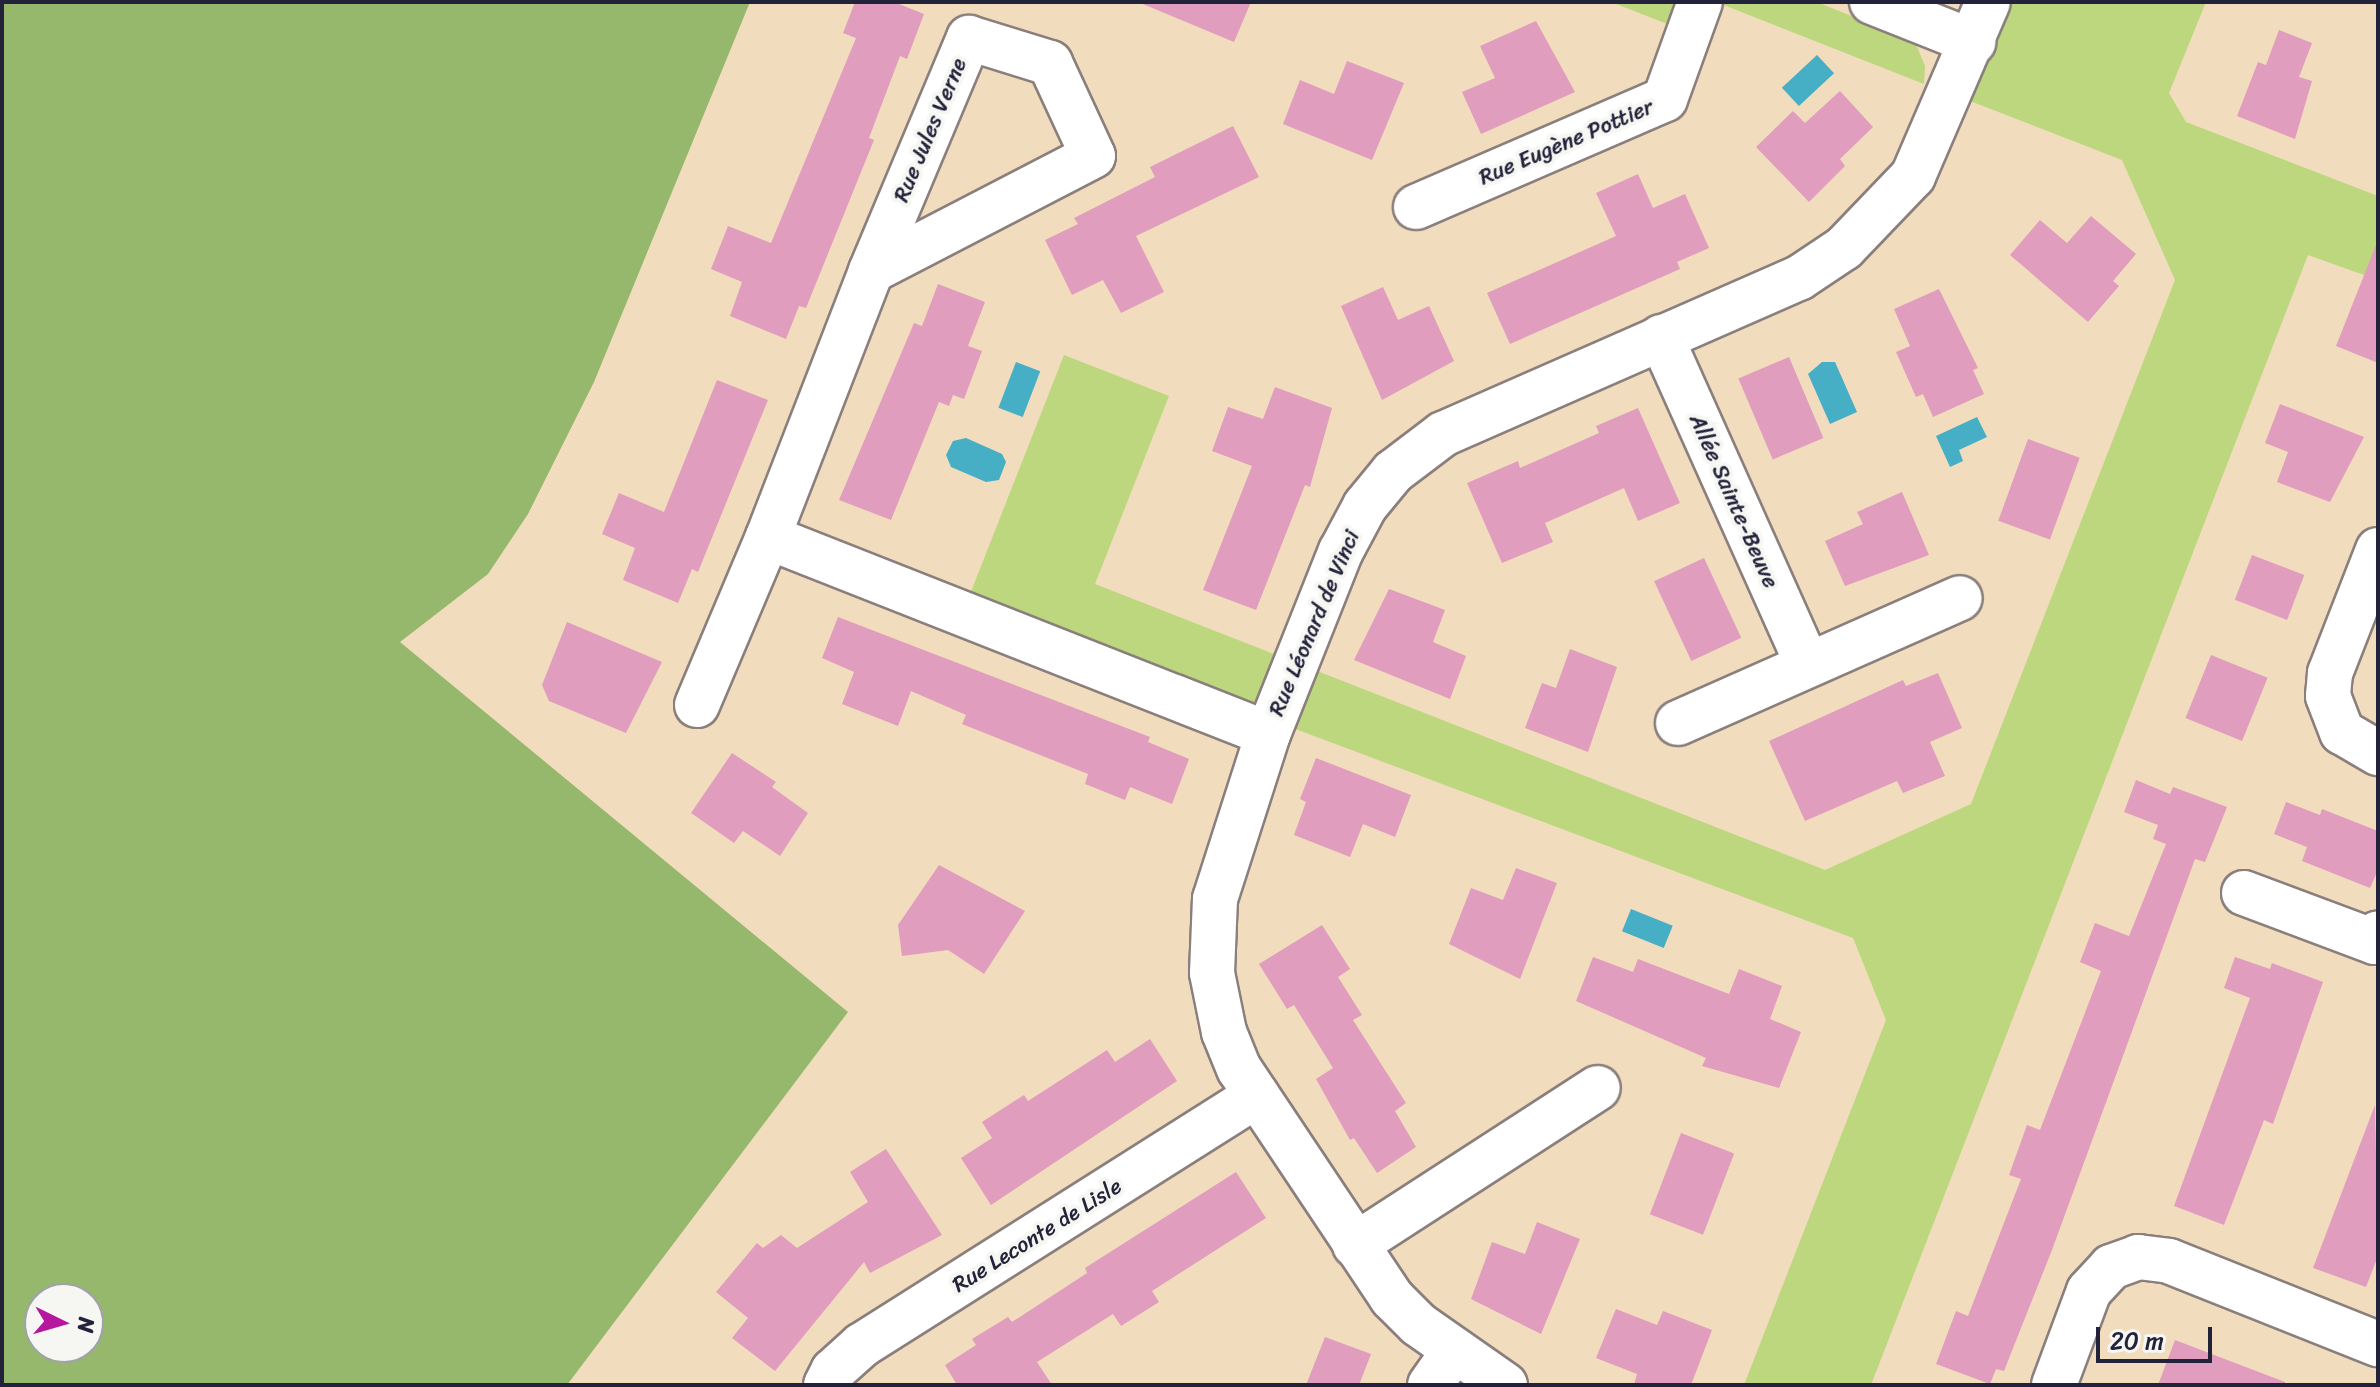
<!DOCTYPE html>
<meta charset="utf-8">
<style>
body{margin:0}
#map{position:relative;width:2380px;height:1387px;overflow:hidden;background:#f2dcbe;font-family:Sriracha,sans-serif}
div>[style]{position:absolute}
.green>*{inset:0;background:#bcd77d}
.forest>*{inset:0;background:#95b86c}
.water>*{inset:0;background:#46afc5;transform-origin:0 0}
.building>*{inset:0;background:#e09dbd;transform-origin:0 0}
.roads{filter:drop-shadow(2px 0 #8a7f7c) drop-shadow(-2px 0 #8a7f7c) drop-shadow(0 2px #8a7f7c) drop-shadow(0 -2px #8a7f7c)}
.minor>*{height:44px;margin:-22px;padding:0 22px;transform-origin:22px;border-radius:22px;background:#fff}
span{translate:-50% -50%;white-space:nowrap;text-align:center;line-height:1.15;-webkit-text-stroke:8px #f6f6f2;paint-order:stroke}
.street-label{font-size:22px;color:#22223b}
.frame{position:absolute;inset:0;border:4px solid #22223b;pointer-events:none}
.north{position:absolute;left:24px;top:1283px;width:80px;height:80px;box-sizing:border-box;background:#f6f6f2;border:2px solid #a1a1a9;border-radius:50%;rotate:95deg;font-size:22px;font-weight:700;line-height:32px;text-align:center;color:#22223b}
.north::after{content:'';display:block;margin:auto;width:28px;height:36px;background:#b5179e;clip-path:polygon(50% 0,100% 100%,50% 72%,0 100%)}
.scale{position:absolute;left:2096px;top:1327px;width:116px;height:36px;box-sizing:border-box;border:4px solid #22223b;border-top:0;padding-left:10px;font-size:24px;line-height:28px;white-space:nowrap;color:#22223b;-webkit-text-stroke:6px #f6f6f2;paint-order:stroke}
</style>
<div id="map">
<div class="green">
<i style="clip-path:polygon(1611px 2px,1683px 2px,1675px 27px)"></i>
<i style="clip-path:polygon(1716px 2px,1817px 2px,1915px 42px,1925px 66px,1924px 84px)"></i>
<i style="clip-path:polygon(1988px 2px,2206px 2px,2169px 93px,2186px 122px,2378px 196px,2378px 280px,2308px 255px,1871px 1385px,1744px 1385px,1886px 1020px,1853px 938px,1274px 721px,963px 612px,1064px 355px,1169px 396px,1095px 584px,1825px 870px,1971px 804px,2175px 280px,2122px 160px,1952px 94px)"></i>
</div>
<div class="forest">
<i style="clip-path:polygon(evenodd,2px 2px,750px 2px,594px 382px,528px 514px,488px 574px,400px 642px,848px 1012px,567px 1385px,2px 1385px,2px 2px,40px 1299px,88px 1299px,88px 1347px,40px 1347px,40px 1299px)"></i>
</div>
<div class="water">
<i style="left:1817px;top:55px;width:25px;height:48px;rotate:47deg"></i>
<i style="left:1016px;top:362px;width:26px;height:49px;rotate:21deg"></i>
<i style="clip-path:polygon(1822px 362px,1835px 362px,1857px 412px,1830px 424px,1808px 374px)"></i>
<i style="clip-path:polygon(1977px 417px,1987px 437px,1959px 450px,1963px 461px,1950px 467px,1936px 436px)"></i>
<i style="clip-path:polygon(966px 438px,1002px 454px,1006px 462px,999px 480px,986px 482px,951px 467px,946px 455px,953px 441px)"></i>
<i style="left:1631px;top:909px;width:45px;height:24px;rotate:22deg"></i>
</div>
<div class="building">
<i style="clip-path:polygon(855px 2px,894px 2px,924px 14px,907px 59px,900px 56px,869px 138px,874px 140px,806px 308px,799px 306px,786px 339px,730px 316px,742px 282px,711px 269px,728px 226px,771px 243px,856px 38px,843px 33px)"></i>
<i style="clip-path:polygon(1138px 2px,1251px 2px,1234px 42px)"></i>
<i style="clip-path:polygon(1536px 21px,1575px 92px,1481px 134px,1462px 92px,1495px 78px,1480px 46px)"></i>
<i style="clip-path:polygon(2279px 30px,2312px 43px,2299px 77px,2312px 81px,2295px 139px,2237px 116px,2258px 62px,2266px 65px)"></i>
<i style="clip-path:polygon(1347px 61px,1404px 83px,1372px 160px,1283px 124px,1300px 80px,1334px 94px)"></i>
<i style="clip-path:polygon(1840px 91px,1873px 127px,1840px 159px,1845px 166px,1809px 202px,1756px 147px,1793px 111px,1805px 123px)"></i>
<i style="clip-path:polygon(1233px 126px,1259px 177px,1136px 236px,1164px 292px,1121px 313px,1103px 280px,1072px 295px,1045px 240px,1078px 224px,1074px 218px,1155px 177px,1150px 167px)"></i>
<i style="clip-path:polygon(1638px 174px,1653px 208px,1685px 194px,1709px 248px,1677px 262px,1680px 269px,1510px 344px,1487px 293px,1616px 236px,1596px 193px)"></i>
<i style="clip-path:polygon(2091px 216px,2136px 254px,2113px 281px,2119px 286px,2088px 322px,2010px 255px,2040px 220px,2067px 243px)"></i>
<i style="clip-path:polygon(2376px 245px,2378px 245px,2378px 363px,2336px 346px)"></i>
<i style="clip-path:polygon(938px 284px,985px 302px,968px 346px,982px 351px,964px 399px,953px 395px,949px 406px,939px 402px,891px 520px,839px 500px,914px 323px,922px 326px)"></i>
<i style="clip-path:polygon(1383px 287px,1398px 320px,1429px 306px,1454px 361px,1382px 400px,1341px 306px)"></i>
<i style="clip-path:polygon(1939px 289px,1978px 368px,1973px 370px,1984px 394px,1933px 417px,1923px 394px,1916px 397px,1896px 352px,1910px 346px,1894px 309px)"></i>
<i style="left:1789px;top:357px;width:88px;height:55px;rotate:67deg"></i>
<i style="clip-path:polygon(717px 380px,768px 400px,698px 572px,692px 569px,678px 603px,623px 580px,635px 548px,602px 534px,619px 493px,664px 512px)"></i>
<i style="clip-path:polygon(1275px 387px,1332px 408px,1310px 487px,1305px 485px,1256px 610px,1203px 590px,1252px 466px,1212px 451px,1228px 407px,1263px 419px)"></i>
<i style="clip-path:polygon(2280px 404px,2364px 437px,2330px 502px,2277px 482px,2288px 452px,2265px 443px)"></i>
<i style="clip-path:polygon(1638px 408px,1680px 503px,1638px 521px,1624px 488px,1545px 523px,1553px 542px,1502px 563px,1467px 483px,1518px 461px,1520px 468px,1599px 433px,1596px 426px)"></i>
<i style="left:2028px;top:439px;width:55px;height:87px;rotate:20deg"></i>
<i style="clip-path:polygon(1902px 492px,1929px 555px,1845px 586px,1825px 541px,1863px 524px,1857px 512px)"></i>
<i style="left:2252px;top:555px;width:56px;height:48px;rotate:21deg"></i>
<i style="left:1704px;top:558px;width:88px;height:55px;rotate:65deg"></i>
<i style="clip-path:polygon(1389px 589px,1445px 610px,1433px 642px,1466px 656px,1450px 699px,1354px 660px)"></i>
<i style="clip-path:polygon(838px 617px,1150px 737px,1148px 742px,1189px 759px,1172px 804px,1130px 787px,1125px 800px,1085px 784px,1088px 774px,962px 724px,966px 715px,911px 691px,898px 726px,842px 704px,854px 672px,822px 658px)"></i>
<i style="clip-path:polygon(567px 622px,662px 662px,626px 733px,549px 701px,542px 685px)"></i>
<i style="clip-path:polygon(1570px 649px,1617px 667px,1588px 752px,1525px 728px,1542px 683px,1556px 688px)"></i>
<i style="left:2211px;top:655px;width:61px;height:68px;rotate:22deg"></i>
<i style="clip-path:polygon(1938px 673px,1962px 728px,1930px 742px,1945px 776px,1903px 793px,1897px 781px,1805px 821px,1769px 741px,1903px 680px,1906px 686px)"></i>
<i style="clip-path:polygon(732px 753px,776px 782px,772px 787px,808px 813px,780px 856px,743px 831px,734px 843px,691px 813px)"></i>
<i style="clip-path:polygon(1316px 758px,1411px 795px,1395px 837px,1363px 824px,1350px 857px,1294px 835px,1306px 802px,1300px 799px)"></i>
<i style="clip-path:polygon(2136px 780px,2170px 794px,2173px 787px,2227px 807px,2205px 862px,2195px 859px,2052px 1250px,2004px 1371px,1996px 1369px,1990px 1384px,1936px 1364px,1956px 1311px,1968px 1316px,2021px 1179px,2009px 1175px,2027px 1125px,2040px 1130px,2101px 971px,2080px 962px,2095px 923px,2129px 936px,2166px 844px,2153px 839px,2158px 825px,2124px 812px)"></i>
<i style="clip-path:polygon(2286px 802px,2320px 815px,2322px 809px,2378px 831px,2378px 870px,2370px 888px,2302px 861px,2307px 847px,2274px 834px)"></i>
<i style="clip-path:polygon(939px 865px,1025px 911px,984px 974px,948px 950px,902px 956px,898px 925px)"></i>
<i style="clip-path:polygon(1516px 868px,1557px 883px,1520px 979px,1449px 944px,1471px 888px,1503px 900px)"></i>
<i style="clip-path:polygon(1322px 925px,1350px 969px,1338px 977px,1362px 1015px,1353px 1020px,1406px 1103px,1395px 1111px,1416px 1147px,1377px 1173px,1354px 1138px,1350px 1140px,1316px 1079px,1333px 1068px,1294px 1005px,1287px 1009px,1259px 964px)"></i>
<i style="clip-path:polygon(1593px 957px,1633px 972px,1638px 959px,1729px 994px,1739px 969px,1782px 986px,1770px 1019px,1801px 1032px,1779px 1088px,1702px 1066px,1706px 1058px,1576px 1001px)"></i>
<i style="clip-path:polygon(2235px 957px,2270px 969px,2272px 963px,2323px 982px,2273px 1124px,2264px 1120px,2224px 1225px,2174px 1206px,2250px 998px,2224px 988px)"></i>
<i style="clip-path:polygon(1150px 1039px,1177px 1081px,991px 1205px,961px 1158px,992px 1138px,982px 1122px,1024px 1095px,1028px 1101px,1107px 1050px,1115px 1062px)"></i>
<i style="clip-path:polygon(2375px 1105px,2378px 1256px,2366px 1287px,2313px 1268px)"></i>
<i style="left:1681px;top:1133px;width:57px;height:87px;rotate:21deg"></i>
<i style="clip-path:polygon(886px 1149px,942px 1235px,870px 1273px,864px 1262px,775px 1371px,732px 1338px,748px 1318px,716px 1292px,757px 1243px,763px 1248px,781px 1235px,797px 1248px,868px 1202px,850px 1172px)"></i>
<i style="clip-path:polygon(1236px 1172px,1266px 1218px,1152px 1291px,1159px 1302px,1121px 1326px,1113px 1314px,1037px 1362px,1052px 1385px,957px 1385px,945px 1365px,976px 1345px,972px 1339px,1008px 1317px,1012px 1322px,1087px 1273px,1085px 1268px)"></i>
<i style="clip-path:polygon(1537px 1222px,1580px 1239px,1541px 1334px,1471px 1299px,1492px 1242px,1525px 1254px)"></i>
<i style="clip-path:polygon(1616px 1309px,1657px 1325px,1663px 1311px,1712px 1330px,1691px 1385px,1634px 1385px,1637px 1374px,1596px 1358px)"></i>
<i style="clip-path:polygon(1325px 1337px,1371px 1354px,1359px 1385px,1306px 1385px)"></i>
<i style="clip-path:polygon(2175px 1340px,2285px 1382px,2285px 1385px,2158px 1385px)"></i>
</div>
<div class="roads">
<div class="minor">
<i style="left:1872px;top:2px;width:109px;rotate:21.6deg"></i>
<i style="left:1416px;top:207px;width:271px;rotate:-23.4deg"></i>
<i style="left:1665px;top:99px;width:103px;rotate:-70.2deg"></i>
<i style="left:1661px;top:337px;width:358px;rotate:65.9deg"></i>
<i style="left:768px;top:537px;width:537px;rotate:21.5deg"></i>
<i style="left:2378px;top:550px;width:132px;rotate:111.3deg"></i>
<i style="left:2330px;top:673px;width:23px;rotate:95deg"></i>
<i style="left:2328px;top:696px;width:39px;rotate:69deg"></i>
<i style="left:2342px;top:732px;width:42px;rotate:30.3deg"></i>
<i style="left:697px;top:705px;width:182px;rotate:-67.1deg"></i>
<i style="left:768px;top:537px;width:285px;rotate:-68.8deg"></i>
<i style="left:871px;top:271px;width:253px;rotate:-67.2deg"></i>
<i style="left:969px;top:38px;width:85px;rotate:17.2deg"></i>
<i style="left:1050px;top:63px;width:102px;rotate:65.2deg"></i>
<i style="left:1093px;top:156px;width:250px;rotate:152.6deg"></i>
<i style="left:1678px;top:723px;width:308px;rotate:-23.9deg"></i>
<i style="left:2244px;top:893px;width:140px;rotate:20.5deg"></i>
<i style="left:2375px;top:942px;width:9px;rotate:-72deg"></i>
<i style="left:1355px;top:1245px;width:289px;rotate:-32.9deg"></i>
<i style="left:826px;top:1385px;width:16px;rotate:-63deg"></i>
<i style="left:833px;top:1371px;width:39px;rotate:-42deg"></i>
<i style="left:862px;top:1345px;width:467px;rotate:-32.3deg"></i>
<i style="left:1430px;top:1385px;width:42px;rotate:-54.8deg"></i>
<i style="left:1505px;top:1385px;width:106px;rotate:-145deg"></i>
<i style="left:1418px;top:1324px;width:37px;rotate:-135deg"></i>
<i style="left:1392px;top:1298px;width:275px;rotate:-123.7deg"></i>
<i style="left:1239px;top:1069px;width:40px;rotate:-112deg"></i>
<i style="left:1224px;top:1032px;width:60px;rotate:-101.5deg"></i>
<i style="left:1212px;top:973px;width:74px;rotate:-87.7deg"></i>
<i style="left:1215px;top:899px;width:173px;rotate:-72.2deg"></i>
<i style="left:1268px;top:734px;width:197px;rotate:-68.3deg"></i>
<i style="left:1341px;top:551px;width:51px;rotate:-61.9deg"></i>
<i style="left:1365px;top:506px;width:44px;rotate:-50.5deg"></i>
<i style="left:1393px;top:472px;width:63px;rotate:-37.2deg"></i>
<i style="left:1443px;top:434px;width:389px;rotate:-23.7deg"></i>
<i style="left:1799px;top:278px;width:54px;rotate:-33.7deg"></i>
<i style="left:1844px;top:248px;width:100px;rotate:-46.2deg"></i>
<i style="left:1913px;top:176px;width:189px;rotate:-66.7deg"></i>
<i style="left:2054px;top:1385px;width:100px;rotate:-69.6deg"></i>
<i style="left:2089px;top:1291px;width:33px;rotate:-47deg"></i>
<i style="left:2111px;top:1267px;width:29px;rotate:-20deg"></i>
<i style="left:2138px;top:1257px;width:31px;rotate:7deg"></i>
<i style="left:2169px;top:1261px;width:225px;rotate:21.7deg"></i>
</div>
</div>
<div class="street-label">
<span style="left:930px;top:130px;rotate:-67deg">Rue Jules Verne</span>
<span style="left:1566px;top:142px;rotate:-23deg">Rue Eugène Pottier</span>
<span style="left:1734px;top:501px;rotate:66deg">Allée Sainte-Beuve</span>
<span style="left:1314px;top:623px;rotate:-67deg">Rue Léonard de Vinci</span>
<span style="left:1037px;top:1235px;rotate:-32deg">Rue Leconte de Lisle</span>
</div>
<div class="frame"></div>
<div class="north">N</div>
<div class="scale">20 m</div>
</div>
